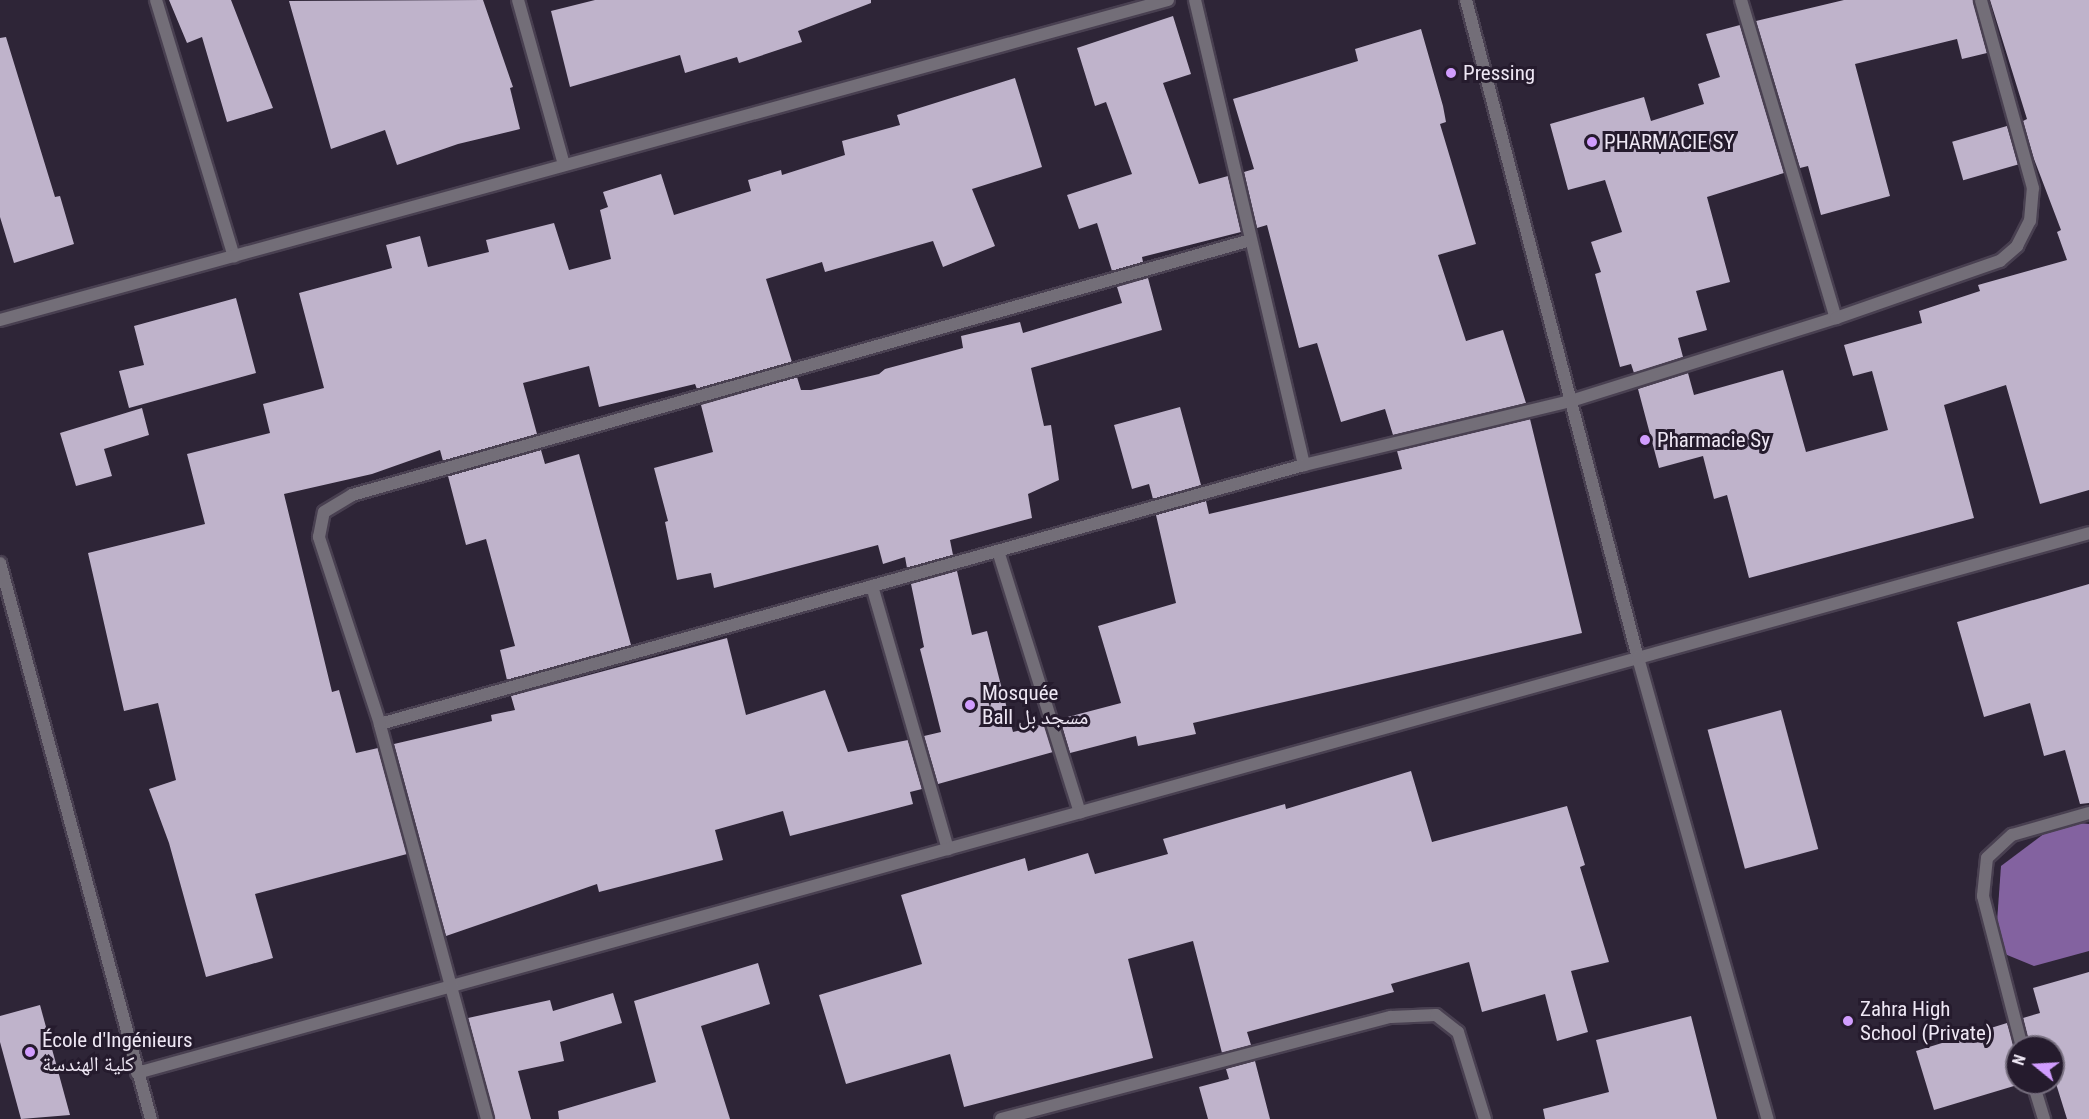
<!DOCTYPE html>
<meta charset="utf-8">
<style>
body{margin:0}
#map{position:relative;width:2089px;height:1119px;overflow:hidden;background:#2e2537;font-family:"Roboto Condensed","Noto Naskh Arabic",sans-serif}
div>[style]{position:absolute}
.water>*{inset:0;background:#8362a0}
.building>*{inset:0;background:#bfb3cb;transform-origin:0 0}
.roads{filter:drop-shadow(2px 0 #494051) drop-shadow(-2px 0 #494051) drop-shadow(0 2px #494051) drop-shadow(0 -2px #494051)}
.minor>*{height:12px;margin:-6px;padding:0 6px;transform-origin:6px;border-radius:6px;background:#736e78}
.tertiary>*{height:12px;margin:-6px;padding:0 6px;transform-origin:6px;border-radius:6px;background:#736e78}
.dots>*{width:16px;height:16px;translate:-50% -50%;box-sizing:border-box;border:3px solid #251b2d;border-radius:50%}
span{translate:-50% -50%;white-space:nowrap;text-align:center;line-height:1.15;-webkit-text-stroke:6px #251b2d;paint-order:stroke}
.poi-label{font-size:21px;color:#eee7f4}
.left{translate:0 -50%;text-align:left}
.north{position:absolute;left:2005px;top:1035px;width:60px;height:60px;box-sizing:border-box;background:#251b2d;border:2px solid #756d7d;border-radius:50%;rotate:288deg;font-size:16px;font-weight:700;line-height:24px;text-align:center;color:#eee7f4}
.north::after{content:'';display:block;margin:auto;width:21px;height:27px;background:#d19dfe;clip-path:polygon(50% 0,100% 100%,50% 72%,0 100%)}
</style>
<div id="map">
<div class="water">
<i style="clip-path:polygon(2078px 823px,2089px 824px,2089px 951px,2034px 966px,1995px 950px,2001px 866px,2053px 827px)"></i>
</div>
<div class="building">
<i style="clip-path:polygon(169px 0,231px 0,273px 108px,227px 122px,202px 37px,187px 43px)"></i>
<i style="clip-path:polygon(483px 0,513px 87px,510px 88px,520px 129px,458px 144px,397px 165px,385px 130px,331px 149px,289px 1px)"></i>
<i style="clip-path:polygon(595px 0,871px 0,871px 3px,798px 31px,802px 42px,739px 63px,737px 57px,685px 73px,680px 55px,570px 87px,551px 11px)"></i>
<i style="clip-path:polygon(1844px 0,1973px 0,1987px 53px,1962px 59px,1957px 39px,1855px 64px,1890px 196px,1821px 215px,1808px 166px,1800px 168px,1756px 21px)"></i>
<i style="clip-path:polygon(1990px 0,2089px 0,2089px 490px,2040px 504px,2006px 385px,1944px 405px,1974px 518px,1749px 578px,1727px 495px,1714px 499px,1703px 456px,1659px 468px,1638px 389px,1688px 373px,1694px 395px,1783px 370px,1806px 452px,1888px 430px,1872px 371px,1853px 376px,1844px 345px,1922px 323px,1919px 311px,1980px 291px,1978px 285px,2067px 260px,2057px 232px,2061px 230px,2034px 159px,2023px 121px,2027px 119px)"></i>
<i style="clip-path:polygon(1173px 16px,1191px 74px,1163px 83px,1199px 184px,1228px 176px,1241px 232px,1142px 257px,1143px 262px,1112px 271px,1097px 223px,1079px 229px,1067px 195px,1132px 174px,1106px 102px,1095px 106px,1077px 48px)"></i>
<i style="clip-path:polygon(1740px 25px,1784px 173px,1707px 197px,1730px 282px,1696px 291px,1707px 330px,1678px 338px,1683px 357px,1634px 373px,1631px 364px,1620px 367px,1595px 274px,1601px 272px,1591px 242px,1622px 232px,1605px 180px,1568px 190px,1550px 124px,1644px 97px,1651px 121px,1704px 104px,1698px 84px,1720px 77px,1706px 34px)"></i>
<i style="clip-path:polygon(1421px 29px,1443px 106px,1446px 122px,1440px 124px,1476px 244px,1438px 255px,1466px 341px,1503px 330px,1526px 403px,1393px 435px,1385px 409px,1341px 422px,1317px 343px,1299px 348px,1267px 225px,1257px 228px,1244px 172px,1254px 169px,1233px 99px,1358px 61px,1355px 49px)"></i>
<i style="clip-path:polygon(6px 37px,55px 197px,60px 196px,74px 244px,14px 263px,0 217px,0 38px)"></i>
<i style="clip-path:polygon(1015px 78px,1042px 167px,972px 189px,995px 246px,943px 267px,933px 241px,825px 272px,822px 262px,766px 279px,792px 362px,697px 389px,695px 384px,599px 407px,589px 366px,523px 383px,537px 434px,443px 461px,440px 450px,372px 474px,284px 494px,332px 692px,339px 690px,356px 753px,378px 748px,407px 854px,255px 894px,273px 958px,206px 977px,169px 843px,149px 789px,176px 780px,158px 703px,124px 711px,88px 553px,205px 524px,187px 454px,270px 433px,263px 404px,324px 388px,299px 293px,392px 268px,386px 245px,420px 236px,428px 267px,489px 252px,486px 240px,554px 223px,569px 270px,611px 259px,600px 210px,608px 207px,603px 192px,661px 174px,674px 215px,751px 191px,748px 180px,781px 170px,782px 175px,845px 155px,842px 141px,900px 125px,897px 115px)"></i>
<i style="left:2007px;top:126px;width:40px;height:57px;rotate:74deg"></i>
<i style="clip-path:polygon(1148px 278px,1162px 330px,1031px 368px,1044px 426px,1051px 425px,1059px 480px,1028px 494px,1032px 518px,950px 540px,953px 555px,907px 568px,905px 557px,883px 564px,878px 545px,714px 588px,711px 573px,677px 580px,665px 522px,668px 521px,654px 468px,713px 452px,701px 405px,797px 377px,801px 390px,811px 390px,879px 374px,885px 369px,963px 348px,961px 336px,1020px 322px,1023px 333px,1122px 303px,1117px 287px)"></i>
<i style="clip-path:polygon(236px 298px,256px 373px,129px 408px,119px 371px,144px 365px,134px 326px)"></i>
<i style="clip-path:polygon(1180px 407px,1201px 485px,1153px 499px,1149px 484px,1132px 489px,1114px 425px)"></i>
<i style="clip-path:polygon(142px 408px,149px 435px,104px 449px,112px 476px,76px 486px,60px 433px)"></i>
<i style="clip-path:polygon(1530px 419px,1582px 633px,1193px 723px,1196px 734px,1138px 746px,1136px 736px,1070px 753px,1060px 719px,1121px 703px,1098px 626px,1176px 603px,1156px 515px,1206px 501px,1209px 514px,1402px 469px,1397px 451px)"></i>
<i style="clip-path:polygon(541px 450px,545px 464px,579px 454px,631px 645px,507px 680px,500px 650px,515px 646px,486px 539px,466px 545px,448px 476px)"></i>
<i style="clip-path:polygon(957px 571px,972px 635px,987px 631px,1013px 732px,1044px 724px,1053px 752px,938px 784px,924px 736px,941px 732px,920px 649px,924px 647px,911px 584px)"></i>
<i style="clip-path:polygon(2089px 584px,2089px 803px,2080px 804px,2065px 750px,2044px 756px,2030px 703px,1984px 717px,1957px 622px)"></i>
<i style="clip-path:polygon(727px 638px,746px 715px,825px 690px,848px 752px,908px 740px,922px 789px,910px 792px,913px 804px,790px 836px,783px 811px,715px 830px,723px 860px,599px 892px,597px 884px,446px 936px,394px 744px,492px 721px,491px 715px,515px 710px,511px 696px)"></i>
<i style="left:1781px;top:710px;width:144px;height:76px;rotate:75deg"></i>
<i style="clip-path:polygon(1411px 771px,1432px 842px,1567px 806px,1585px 865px,1580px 867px,1609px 962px,1571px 971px,1588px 1032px,1557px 1041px,1545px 994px,1482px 1012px,1469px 962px,1391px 984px,1394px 992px,1247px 1032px,1251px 1045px,1222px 1053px,1193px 941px,1128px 959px,1153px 1058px,964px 1107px,950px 1054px,846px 1084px,819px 995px,922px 964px,901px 895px,1025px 858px,1028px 871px,1088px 853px,1095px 874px,1168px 854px,1163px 839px,1285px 804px,1286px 809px)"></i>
<i style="clip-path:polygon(758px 963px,770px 1004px,701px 1026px,730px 1119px,559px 1119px,558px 1111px,656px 1082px,634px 1001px)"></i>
<i style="clip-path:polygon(2089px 972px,2089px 1119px,2067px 1119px,2053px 1074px,2053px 1047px,2030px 1047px,2023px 1018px,2040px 1013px,2033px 988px)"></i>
<i style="clip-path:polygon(613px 993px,622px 1023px,560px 1042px,564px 1061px,518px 1071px,531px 1119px,495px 1119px,468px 1018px,550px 1000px,553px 1011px)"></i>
<i style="clip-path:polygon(40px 1005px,70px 1115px,21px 1119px,0 1042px,0 1016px)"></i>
<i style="clip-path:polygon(1691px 1016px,1717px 1119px,1545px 1119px,1543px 1109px,1609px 1092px,1596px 1040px)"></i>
<i style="clip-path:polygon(2007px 1023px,2017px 1053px,2017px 1083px,2024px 1083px,1934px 1110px,1916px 1051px)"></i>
<i style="clip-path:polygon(1255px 1061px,1270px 1119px,1208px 1119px,1199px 1087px,1229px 1079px,1226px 1069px)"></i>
</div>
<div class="roads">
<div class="minor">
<i style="left:156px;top:0;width:268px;rotate:73.1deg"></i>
<i style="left:518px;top:0;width:171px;rotate:74.4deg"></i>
<i style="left:1195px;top:0;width:478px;rotate:76.8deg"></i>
<i style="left:1741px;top:0;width:332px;rotate:73.4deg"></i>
<i style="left:0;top:320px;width:1211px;rotate:-15.32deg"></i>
<i style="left:998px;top:551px;width:274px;rotate:72.6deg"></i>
<i style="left:872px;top:586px;width:274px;rotate:73.9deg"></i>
<i style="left:380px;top:724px;width:960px;rotate:-15.66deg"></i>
<i style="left:1304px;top:465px;width:275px;rotate:-13.5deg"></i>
<i style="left:1571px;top:401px;width:278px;rotate:-17.4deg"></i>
<i style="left:1836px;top:318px;width:174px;rotate:-19.2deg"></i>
<i style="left:2000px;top:261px;width:23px;rotate:-41deg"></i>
<i style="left:2017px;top:246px;width:28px;rotate:-63deg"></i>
<i style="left:2030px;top:221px;width:33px;rotate:-85deg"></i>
<i style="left:2033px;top:188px;width:195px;rotate:-105.5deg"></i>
<i style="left:2022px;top:1047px;width:156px;rotate:-104.5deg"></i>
<i style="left:1983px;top:896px;width:38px;rotate:-84deg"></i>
<i style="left:1987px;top:858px;width:34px;rotate:-43deg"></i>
<i style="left:2012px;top:835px;width:80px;rotate:-15.9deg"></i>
<i style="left:137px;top:1073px;width:2025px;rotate:-15.46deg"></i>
<i style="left:2033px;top:1083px;width:38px;rotate:73deg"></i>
<i style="left:487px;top:1119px;width:409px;rotate:-105.2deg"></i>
<i style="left:380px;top:724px;width:197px;rotate:-108.1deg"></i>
<i style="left:319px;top:537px;width:25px;rotate:-79deg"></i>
<i style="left:324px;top:512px;width:33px;rotate:-31deg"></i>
<i style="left:352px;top:495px;width:934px;rotate:-15.84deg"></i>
<i style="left:1001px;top:1119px;width:403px;rotate:-14.7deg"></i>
<i style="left:1391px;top:1017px;width:45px;rotate:-2.5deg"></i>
<i style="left:1436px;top:1015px;width:28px;rotate:38deg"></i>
<i style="left:1458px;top:1032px;width:91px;rotate:72.8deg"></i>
</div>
<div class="tertiary">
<i style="left:1466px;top:0;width:680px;rotate:75.35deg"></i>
<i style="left:1638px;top:658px;width:479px;rotate:74.3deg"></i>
<i style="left:0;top:563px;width:576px;rotate:74.81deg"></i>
</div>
</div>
<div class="dots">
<i style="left:1451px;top:73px;background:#d19dfe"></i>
<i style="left:1592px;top:142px;background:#d19dfe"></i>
<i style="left:1645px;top:440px;background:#d19dfe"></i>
<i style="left:970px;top:705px;background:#d19dfe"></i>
<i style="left:1848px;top:1021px;background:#d19dfe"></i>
<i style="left:30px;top:1052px;background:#d19dfe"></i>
</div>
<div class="poi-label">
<span class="left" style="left:1463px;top:73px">Pressing</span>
<span class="left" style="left:1604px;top:142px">PHARMACIE SY</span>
<span class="left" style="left:1657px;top:440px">Pharmacie Sy</span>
<span class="left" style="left:982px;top:705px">Mosquée<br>Ball مسجد بل</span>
<span class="left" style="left:1860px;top:1021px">Zahra High<br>School (Private)</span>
<span class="left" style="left:42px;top:1052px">École d'Ingénieurs<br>كلية الهندسة</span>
</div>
<div class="north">N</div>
</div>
